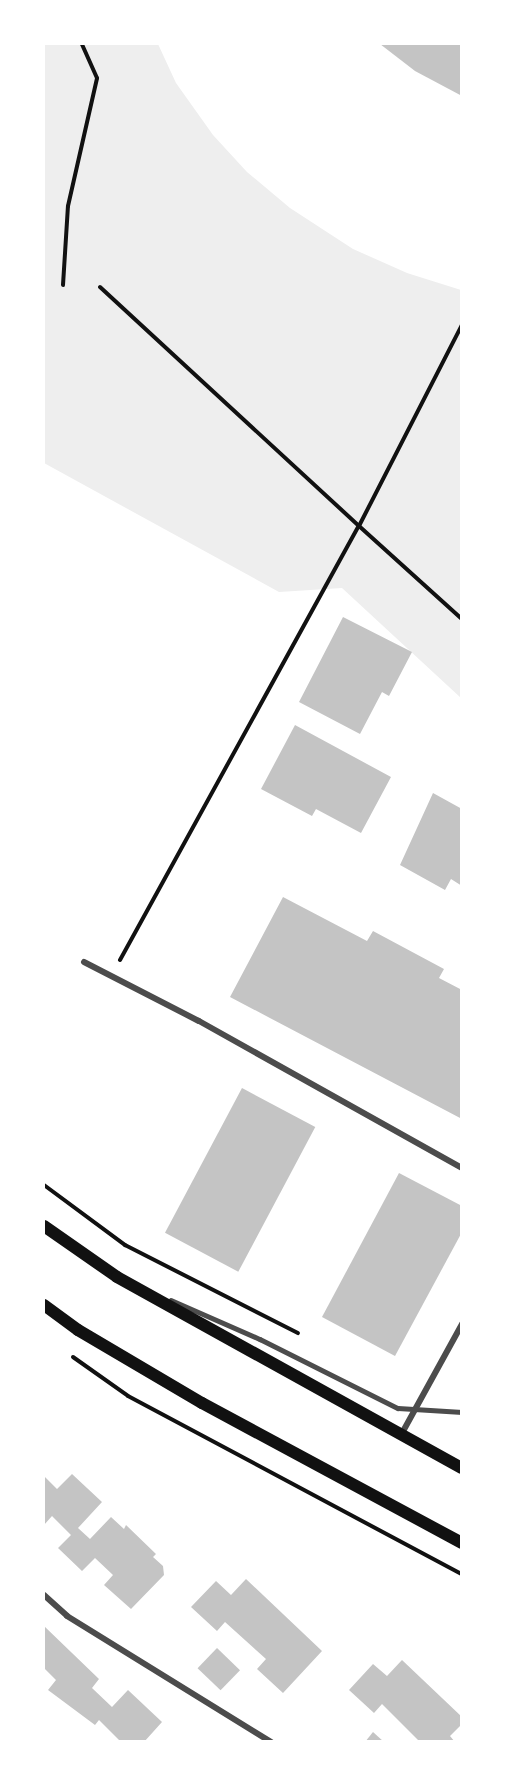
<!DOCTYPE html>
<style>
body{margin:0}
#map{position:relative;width:505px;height:1785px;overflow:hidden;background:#fff;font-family:Arial,sans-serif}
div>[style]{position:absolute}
.green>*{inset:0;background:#eee}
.building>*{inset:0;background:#c4c4c4;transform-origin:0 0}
.path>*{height:4px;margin:-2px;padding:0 2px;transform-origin:2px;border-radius:2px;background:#111}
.service>*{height:4.5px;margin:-2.25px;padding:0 2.25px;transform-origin:2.25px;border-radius:2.25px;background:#4c4c4c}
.minor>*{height:6px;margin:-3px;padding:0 3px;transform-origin:3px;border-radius:3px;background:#4c4c4c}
.secondary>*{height:12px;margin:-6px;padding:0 6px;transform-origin:6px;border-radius:6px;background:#111}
span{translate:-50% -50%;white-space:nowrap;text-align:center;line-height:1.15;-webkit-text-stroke:4.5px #fff;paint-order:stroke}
.frame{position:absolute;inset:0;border:45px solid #fff;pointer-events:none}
</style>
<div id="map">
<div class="green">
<i style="clip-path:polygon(44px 44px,158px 44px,176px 83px,213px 135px,247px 172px,290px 208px,353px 249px,407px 273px,461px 290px,461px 698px,342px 588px,279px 592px,44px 463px)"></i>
</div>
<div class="building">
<i style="clip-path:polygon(380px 44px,462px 44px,462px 96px,415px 71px)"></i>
<i style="clip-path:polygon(343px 617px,412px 652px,389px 696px,382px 692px,360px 734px,299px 702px)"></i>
<i style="clip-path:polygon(295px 725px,391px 777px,361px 833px,316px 809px,312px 816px,261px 789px)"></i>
<i style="clip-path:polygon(433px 793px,462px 809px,462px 886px,451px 879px,445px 890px,400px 865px)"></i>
<i style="clip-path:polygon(283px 897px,367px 941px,373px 931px,444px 969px,439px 978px,462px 990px,462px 1119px,230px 997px)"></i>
<i style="left:242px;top:1088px;width:83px;height:164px;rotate:28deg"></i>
<i style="clip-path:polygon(399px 1173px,462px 1206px,462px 1232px,395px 1356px,322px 1317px)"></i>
<i style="clip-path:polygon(72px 1474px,102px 1502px,78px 1528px,90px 1539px,111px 1517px,124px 1529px,126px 1525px,156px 1554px,153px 1557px,163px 1566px,164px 1575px,131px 1609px,104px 1585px,113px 1575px,95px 1558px,82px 1571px,58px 1548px,71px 1535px,52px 1516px,44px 1525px,44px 1476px,57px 1489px)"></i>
<i style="clip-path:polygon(246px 1579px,322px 1651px,283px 1693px,257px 1669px,266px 1659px,225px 1622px,217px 1631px,191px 1607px,216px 1581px,231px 1595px)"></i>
<i style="clip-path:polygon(44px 1626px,99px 1679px,92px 1688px,112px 1707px,128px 1690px,162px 1722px,144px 1742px,121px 1742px,99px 1720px,95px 1725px,48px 1690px,56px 1680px,44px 1668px)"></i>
<i style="left:217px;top:1648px;width:32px;height:28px;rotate:44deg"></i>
<i style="clip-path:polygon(402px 1660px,462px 1717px,462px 1724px,450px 1736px,455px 1742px,420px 1742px,382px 1704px,374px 1713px,349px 1690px,373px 1664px,387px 1676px)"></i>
<i style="clip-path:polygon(373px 1732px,384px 1742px,365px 1742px)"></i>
</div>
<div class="path">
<i style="left:63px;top:285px;width:79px;rotate:-86.4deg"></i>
<i style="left:68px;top:206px;width:131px;rotate:-77.2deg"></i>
<i style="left:97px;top:78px;width:37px;rotate:-114deg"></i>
<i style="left:100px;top:287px;width:352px;rotate:42.7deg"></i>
<i style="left:359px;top:526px;width:226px;rotate:-62.9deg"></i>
<i style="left:120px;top:960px;width:495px;rotate:-61.2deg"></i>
<i style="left:359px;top:526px;width:139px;rotate:42.1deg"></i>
<i style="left:44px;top:1185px;width:101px;rotate:36.5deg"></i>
<i style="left:125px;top:1245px;width:194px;rotate:27deg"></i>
<i style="left:73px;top:1357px;width:67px;rotate:35.3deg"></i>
<i style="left:128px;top:1396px;width:378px;rotate:28.1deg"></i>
</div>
<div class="service">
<i style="left:171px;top:1300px;width:97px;rotate:23.7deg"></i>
<i style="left:260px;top:1339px;width:154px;rotate:26.6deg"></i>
<i style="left:398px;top:1408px;width:64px;rotate:3.6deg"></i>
</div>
<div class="minor">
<i style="left:84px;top:962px;width:129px;rotate:27.2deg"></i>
<i style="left:199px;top:1021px;width:301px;rotate:29.2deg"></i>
<i style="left:401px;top:1435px;width:127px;rotate:-61.2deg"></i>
<i style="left:44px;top:1595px;width:31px;rotate:42deg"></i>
<i style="left:67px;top:1616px;width:240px;rotate:31.7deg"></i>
</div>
<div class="secondary">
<i style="left:44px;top:1226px;width:89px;rotate:34.9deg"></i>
<i style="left:117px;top:1277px;width:394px;rotate:29deg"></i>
<i style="left:44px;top:1305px;width:42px;rotate:36.3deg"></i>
<i style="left:78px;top:1330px;width:144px;rotate:30.5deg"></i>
<i style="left:202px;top:1403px;width:295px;rotate:28.3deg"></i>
</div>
<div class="frame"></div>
</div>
